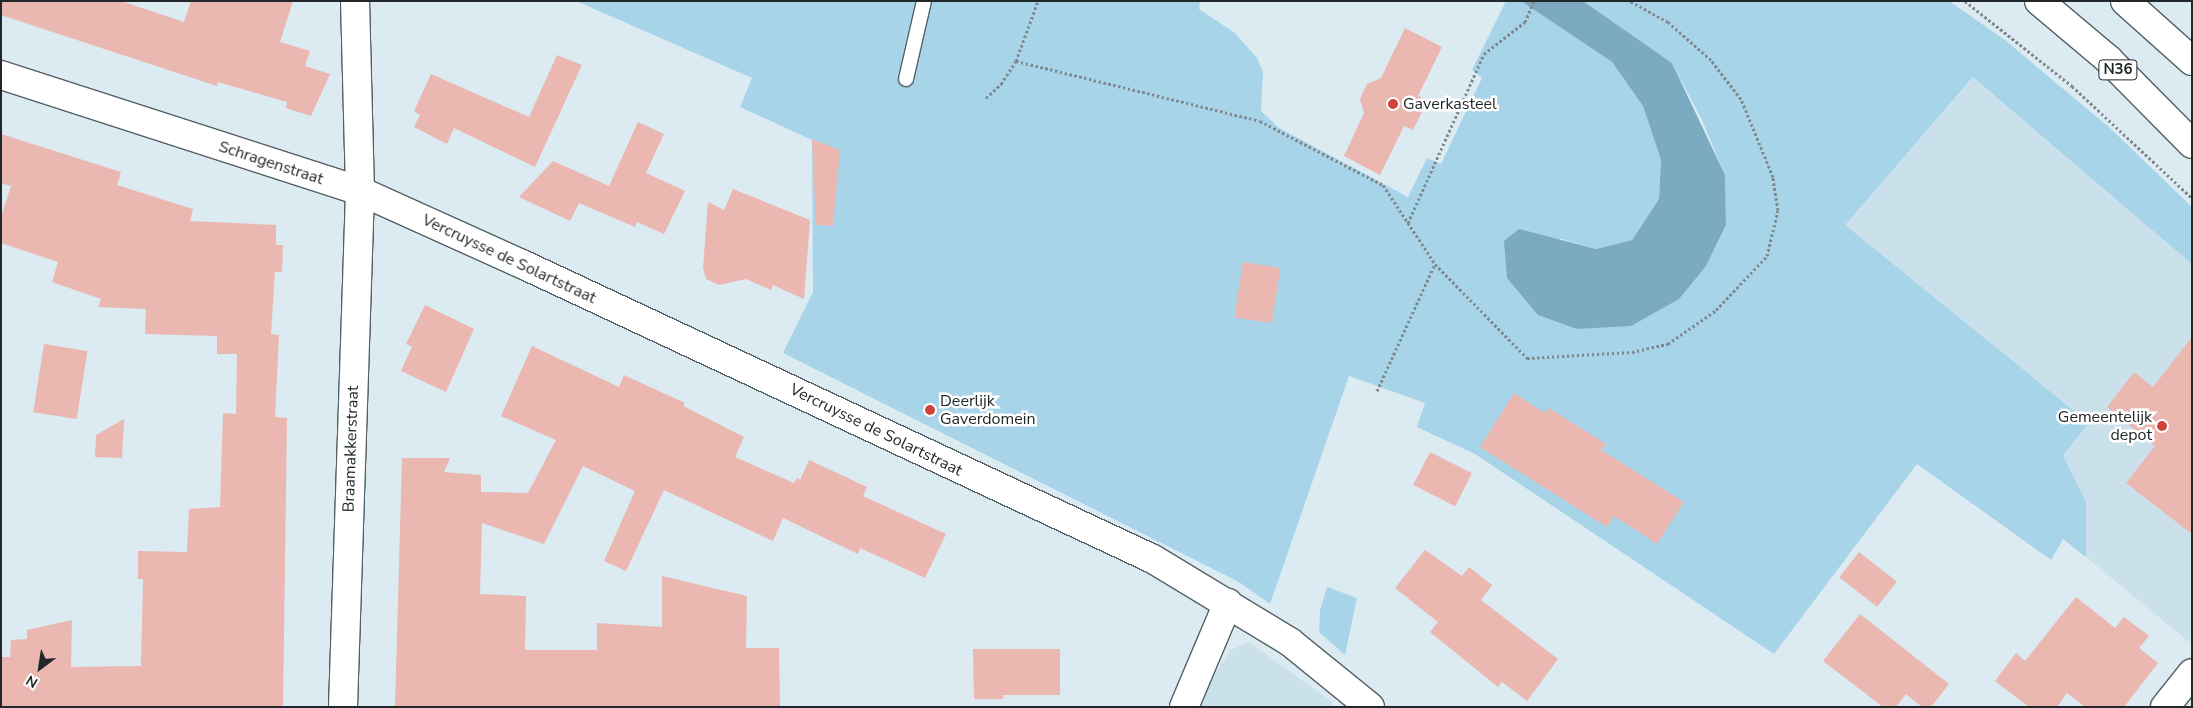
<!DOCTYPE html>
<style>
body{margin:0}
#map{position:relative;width:2193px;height:708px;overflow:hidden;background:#dceaf1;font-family:"Nunito Sans",sans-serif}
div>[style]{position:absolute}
.built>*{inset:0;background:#cae0eb}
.green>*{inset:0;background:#a8d4ea}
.water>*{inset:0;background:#7cabc1}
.building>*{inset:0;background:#eab7b1;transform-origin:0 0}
.path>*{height:3px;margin-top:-1.5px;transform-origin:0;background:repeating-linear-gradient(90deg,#7f898d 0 2.5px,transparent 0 5px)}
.roads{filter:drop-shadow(1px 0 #536066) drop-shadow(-1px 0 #536066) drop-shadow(0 1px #536066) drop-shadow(0 -1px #536066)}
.service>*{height:14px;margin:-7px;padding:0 7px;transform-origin:7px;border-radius:7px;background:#fff}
.minor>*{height:28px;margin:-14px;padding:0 14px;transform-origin:14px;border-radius:14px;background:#fff}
.tertiary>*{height:28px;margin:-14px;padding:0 14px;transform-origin:14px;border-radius:14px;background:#fff}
.primary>*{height:28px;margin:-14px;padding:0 14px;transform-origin:14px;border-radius:14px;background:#fff}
.dots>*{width:14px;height:14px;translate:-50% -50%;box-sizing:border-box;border:2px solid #fff;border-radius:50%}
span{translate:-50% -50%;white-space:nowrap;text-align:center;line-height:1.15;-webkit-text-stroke:5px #fff;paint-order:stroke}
.shield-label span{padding:1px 4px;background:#fff;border:1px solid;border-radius:4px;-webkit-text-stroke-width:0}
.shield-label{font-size:15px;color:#22282a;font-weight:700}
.poi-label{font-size:16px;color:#22282a}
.left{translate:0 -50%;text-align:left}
.right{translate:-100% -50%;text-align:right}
.street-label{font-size:16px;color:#22282a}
.frame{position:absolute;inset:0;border:2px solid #22282a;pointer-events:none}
.north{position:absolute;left:15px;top:643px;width:50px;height:50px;-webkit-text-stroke:4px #fff;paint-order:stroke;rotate:211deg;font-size:14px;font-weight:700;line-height:20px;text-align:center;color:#22282a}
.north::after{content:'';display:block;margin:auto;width:18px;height:22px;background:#22282a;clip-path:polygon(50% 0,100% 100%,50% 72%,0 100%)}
</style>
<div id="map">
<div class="built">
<i style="clip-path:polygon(1974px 77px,2192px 264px,2192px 638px,2189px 642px,2086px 557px,2086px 502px,2063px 455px,2089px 423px,1844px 225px)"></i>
<i style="clip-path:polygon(1249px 642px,1332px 702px,1330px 707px,1198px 707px,1214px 675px,1231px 650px)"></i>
</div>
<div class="green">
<i style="clip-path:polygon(576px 1px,1200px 1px,1199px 9px,1235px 33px,1257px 58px,1263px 72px,1261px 111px,1279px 128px,1408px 197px,1427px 158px,1441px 164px,1482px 78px,1472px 70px,1506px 1px,1521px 1px,1612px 62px,1643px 106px,1661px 160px,1659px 199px,1632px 240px,1596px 249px,1562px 239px,1504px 241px,1706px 266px,1726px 225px,1725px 175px,1701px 118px,1672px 63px,1583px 1px,1949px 1px,2005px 40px,2110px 128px,2192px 207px,2192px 264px,1973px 77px,1845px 225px,2089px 423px,2063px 455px,2086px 502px,2086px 557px,2063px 539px,2051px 560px,1917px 464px,1774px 654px,1475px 454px,1417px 427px,1425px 403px,1349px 376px,1270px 604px,1239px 582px,783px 353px,813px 292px,812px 140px,740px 107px,752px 78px)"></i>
<i style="clip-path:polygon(1327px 587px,1357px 598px,1345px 655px,1319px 632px,1320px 610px)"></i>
</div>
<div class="water">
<i style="clip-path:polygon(1521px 1px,1583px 1px,1672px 63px,1725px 175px,1726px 225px,1706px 266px,1679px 299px,1631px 326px,1577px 329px,1538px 315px,1507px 278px,1504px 241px,1519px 229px,1596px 249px,1632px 240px,1659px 199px,1661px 160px,1643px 106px,1612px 62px)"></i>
</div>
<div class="building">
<i style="clip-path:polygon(1px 1px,121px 1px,184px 22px,191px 1px,293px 1px,280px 42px,310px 51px,305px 66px,330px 74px,311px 116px,286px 108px,287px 102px,218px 82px,217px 86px,1px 15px)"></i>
<i style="clip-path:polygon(1405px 28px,1442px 47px,1418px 96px,1428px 100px,1413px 130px,1404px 126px,1380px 175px,1344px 156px,1364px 113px,1360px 99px,1367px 84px,1381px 78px)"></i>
<i style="clip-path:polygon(557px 55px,582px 65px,535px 167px,454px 128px,447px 144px,414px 127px,420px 115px,414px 111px,431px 74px,529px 117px)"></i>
<i style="clip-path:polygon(638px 122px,664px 134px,646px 173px,685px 191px,664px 234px,637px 222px,635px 227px,579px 203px,570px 221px,519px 197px,553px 161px,609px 186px)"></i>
<i style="clip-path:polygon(1px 134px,121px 172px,117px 185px,193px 209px,190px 221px,276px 225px,276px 245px,283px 245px,282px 272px,275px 272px,271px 334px,279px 335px,275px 417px,287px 418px,283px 707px,1px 707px,1px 657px,10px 657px,11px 640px,27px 639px,27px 630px,72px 620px,71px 667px,141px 666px,143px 579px,138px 579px,138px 551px,187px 552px,189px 509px,220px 507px,223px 413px,236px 414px,237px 354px,217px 354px,217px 336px,145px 334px,146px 309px,98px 307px,101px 299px,52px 282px,58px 262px,1px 243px,1px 217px,11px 186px,1px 183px)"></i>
<i style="clip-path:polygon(812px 139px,840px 150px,833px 226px,816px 225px)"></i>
<i style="clip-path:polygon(733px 189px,810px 220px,804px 299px,773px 285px,771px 290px,746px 279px,719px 285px,706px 279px,703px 268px,708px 202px,724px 210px)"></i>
<i style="left:1243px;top:262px;width:38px;height:56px;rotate:9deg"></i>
<i style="clip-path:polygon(425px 305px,474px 329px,446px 392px,401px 371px,412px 347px,406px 344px)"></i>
<i style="clip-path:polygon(2192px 337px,2192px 534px,2126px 483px,2155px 446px,2107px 407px,2134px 372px,2153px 387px)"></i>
<i style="left:44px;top:344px;width:44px;height:69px;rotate:9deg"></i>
<i style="clip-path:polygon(532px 346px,619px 387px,624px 375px,685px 403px,683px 406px,744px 437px,735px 457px,794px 483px,797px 478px,800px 480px,809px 460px,867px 487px,863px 496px,946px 534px,925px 578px,860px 548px,858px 554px,783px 518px,773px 541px,664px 490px,626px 571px,604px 561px,635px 491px,583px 466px,544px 544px,482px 523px,480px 594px,526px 596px,525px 650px,597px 650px,597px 623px,662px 627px,662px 576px,747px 596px,746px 648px,779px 648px,780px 707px,395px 707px,402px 458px,450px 458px,444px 472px,481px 475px,481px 492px,528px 493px,556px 440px,501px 416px)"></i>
<i style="clip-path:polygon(1514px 393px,1545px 413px,1549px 408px,1606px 444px,1601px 450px,1684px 502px,1657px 544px,1614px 516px,1607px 527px,1480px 447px)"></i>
<i style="clip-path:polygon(124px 419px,122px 458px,95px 457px,96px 435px)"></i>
<i style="left:1430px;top:452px;width:47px;height:37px;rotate:27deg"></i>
<i style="clip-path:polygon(1425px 550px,1462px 576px,1469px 567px,1492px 585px,1481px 600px,1558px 659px,1527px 701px,1502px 682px,1498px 687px,1430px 632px,1438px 622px,1395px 588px)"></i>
<i style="left:1859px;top:552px;width:48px;height:32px;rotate:38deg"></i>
<i style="clip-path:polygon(2076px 597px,2115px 628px,2124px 617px,2149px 636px,2139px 648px,2158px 663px,2124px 707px,2085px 707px,2067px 693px,2057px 707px,2029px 707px,1995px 681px,2016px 653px,2025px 661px)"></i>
<i style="clip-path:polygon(1860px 614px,1949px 684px,1931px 707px,1922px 707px,1906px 694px,1896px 707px,1883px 707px,1823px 661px)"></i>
<i style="clip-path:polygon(973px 649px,1060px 649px,1060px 695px,1003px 695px,1003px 699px,974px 699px)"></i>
</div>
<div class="path">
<i style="left:1965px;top:1px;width:137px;rotate:38.5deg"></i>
<i style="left:2072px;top:86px;width:164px;rotate:43deg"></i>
<i style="left:1016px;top:61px;width:64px;rotate:-69.9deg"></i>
<i style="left:986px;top:98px;width:21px;rotate:-43deg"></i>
<i style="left:1001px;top:84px;width:27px;rotate:-57deg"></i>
<i style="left:1016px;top:61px;width:251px;rotate:13.8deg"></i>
<i style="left:1260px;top:121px;width:139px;rotate:27.5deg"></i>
<i style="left:1383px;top:185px;width:95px;rotate:56.6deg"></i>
<i style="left:1435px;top:264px;width:132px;rotate:45.6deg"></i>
<i style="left:1527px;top:358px;width:105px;rotate:-3.3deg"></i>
<i style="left:1632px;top:352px;width:37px;rotate:-13deg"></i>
<i style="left:1668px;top:344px;width:59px;rotate:-35.3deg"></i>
<i style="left:1716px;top:310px;width:74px;rotate:-46.6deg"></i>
<i style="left:1767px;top:256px;width:47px;rotate:-76.6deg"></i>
<i style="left:1778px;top:210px;width:33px;rotate:-99deg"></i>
<i style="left:1773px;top:177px;width:84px;rotate:-112.3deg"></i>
<i style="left:1741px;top:99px;width:49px;rotate:-127.6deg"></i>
<i style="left:1711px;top:60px;width:57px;rotate:-138.5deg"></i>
<i style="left:1668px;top:22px;width:43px;rotate:-151.1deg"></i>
<i style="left:1408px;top:223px;width:185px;rotate:-65.8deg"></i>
<i style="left:1484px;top:54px;width:52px;rotate:-38deg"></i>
<i style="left:1525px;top:22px;width:23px;rotate:-67deg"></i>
<i style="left:1377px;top:391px;width:140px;rotate:-65.5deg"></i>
</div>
<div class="roads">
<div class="service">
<i style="left:906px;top:79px;width:80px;rotate:-77deg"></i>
</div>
<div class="minor">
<i style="left:1px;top:75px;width:377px;rotate:17.9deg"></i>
<i style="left:360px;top:191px;width:178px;rotate:24.3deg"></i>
<i style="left:522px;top:264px;width:697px;rotate:25.06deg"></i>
<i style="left:1153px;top:559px;width:160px;rotate:31.2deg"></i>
<i style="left:1290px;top:642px;width:103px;rotate:39.1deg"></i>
<i style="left:343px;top:707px;width:516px;rotate:-88.11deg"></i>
<i style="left:360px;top:191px;width:190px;rotate:-91.5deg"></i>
<i style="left:1184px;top:707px;width:113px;rotate:-67.1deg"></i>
</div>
<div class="tertiary">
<i style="left:2165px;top:707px;width:43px;rotate:-51.5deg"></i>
</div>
<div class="primary">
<i style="left:2039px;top:1px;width:92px;rotate:40.1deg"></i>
<i style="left:2109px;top:60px;width:118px;rotate:45.3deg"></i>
<i style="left:2125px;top:1px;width:90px;rotate:41.8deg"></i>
</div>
</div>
<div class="dots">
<i style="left:1393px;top:104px;background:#d1423c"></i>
<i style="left:930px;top:410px;background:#d1423c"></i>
<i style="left:2162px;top:426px;background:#d1423c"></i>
</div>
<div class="shield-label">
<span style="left:2118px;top:70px">N36</span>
</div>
<div class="poi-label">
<span class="left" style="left:1403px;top:104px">Gaverkasteel</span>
<span class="left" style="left:940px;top:410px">Deerlijk<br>Gaverdomein</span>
<span class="right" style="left:2152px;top:426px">Gemeentelijk<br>depot</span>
</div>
<div class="street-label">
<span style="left:271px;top:163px;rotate:18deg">Schragenstraat</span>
<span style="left:509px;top:259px;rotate:25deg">Vercruysse de Solartstraat</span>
<span style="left:876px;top:430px;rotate:26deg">Vercruysse de Solartstraat</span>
<span style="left:351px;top:449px;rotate:-88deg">Braamakkerstraat</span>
</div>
<div class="frame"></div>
<div class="north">N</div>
</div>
